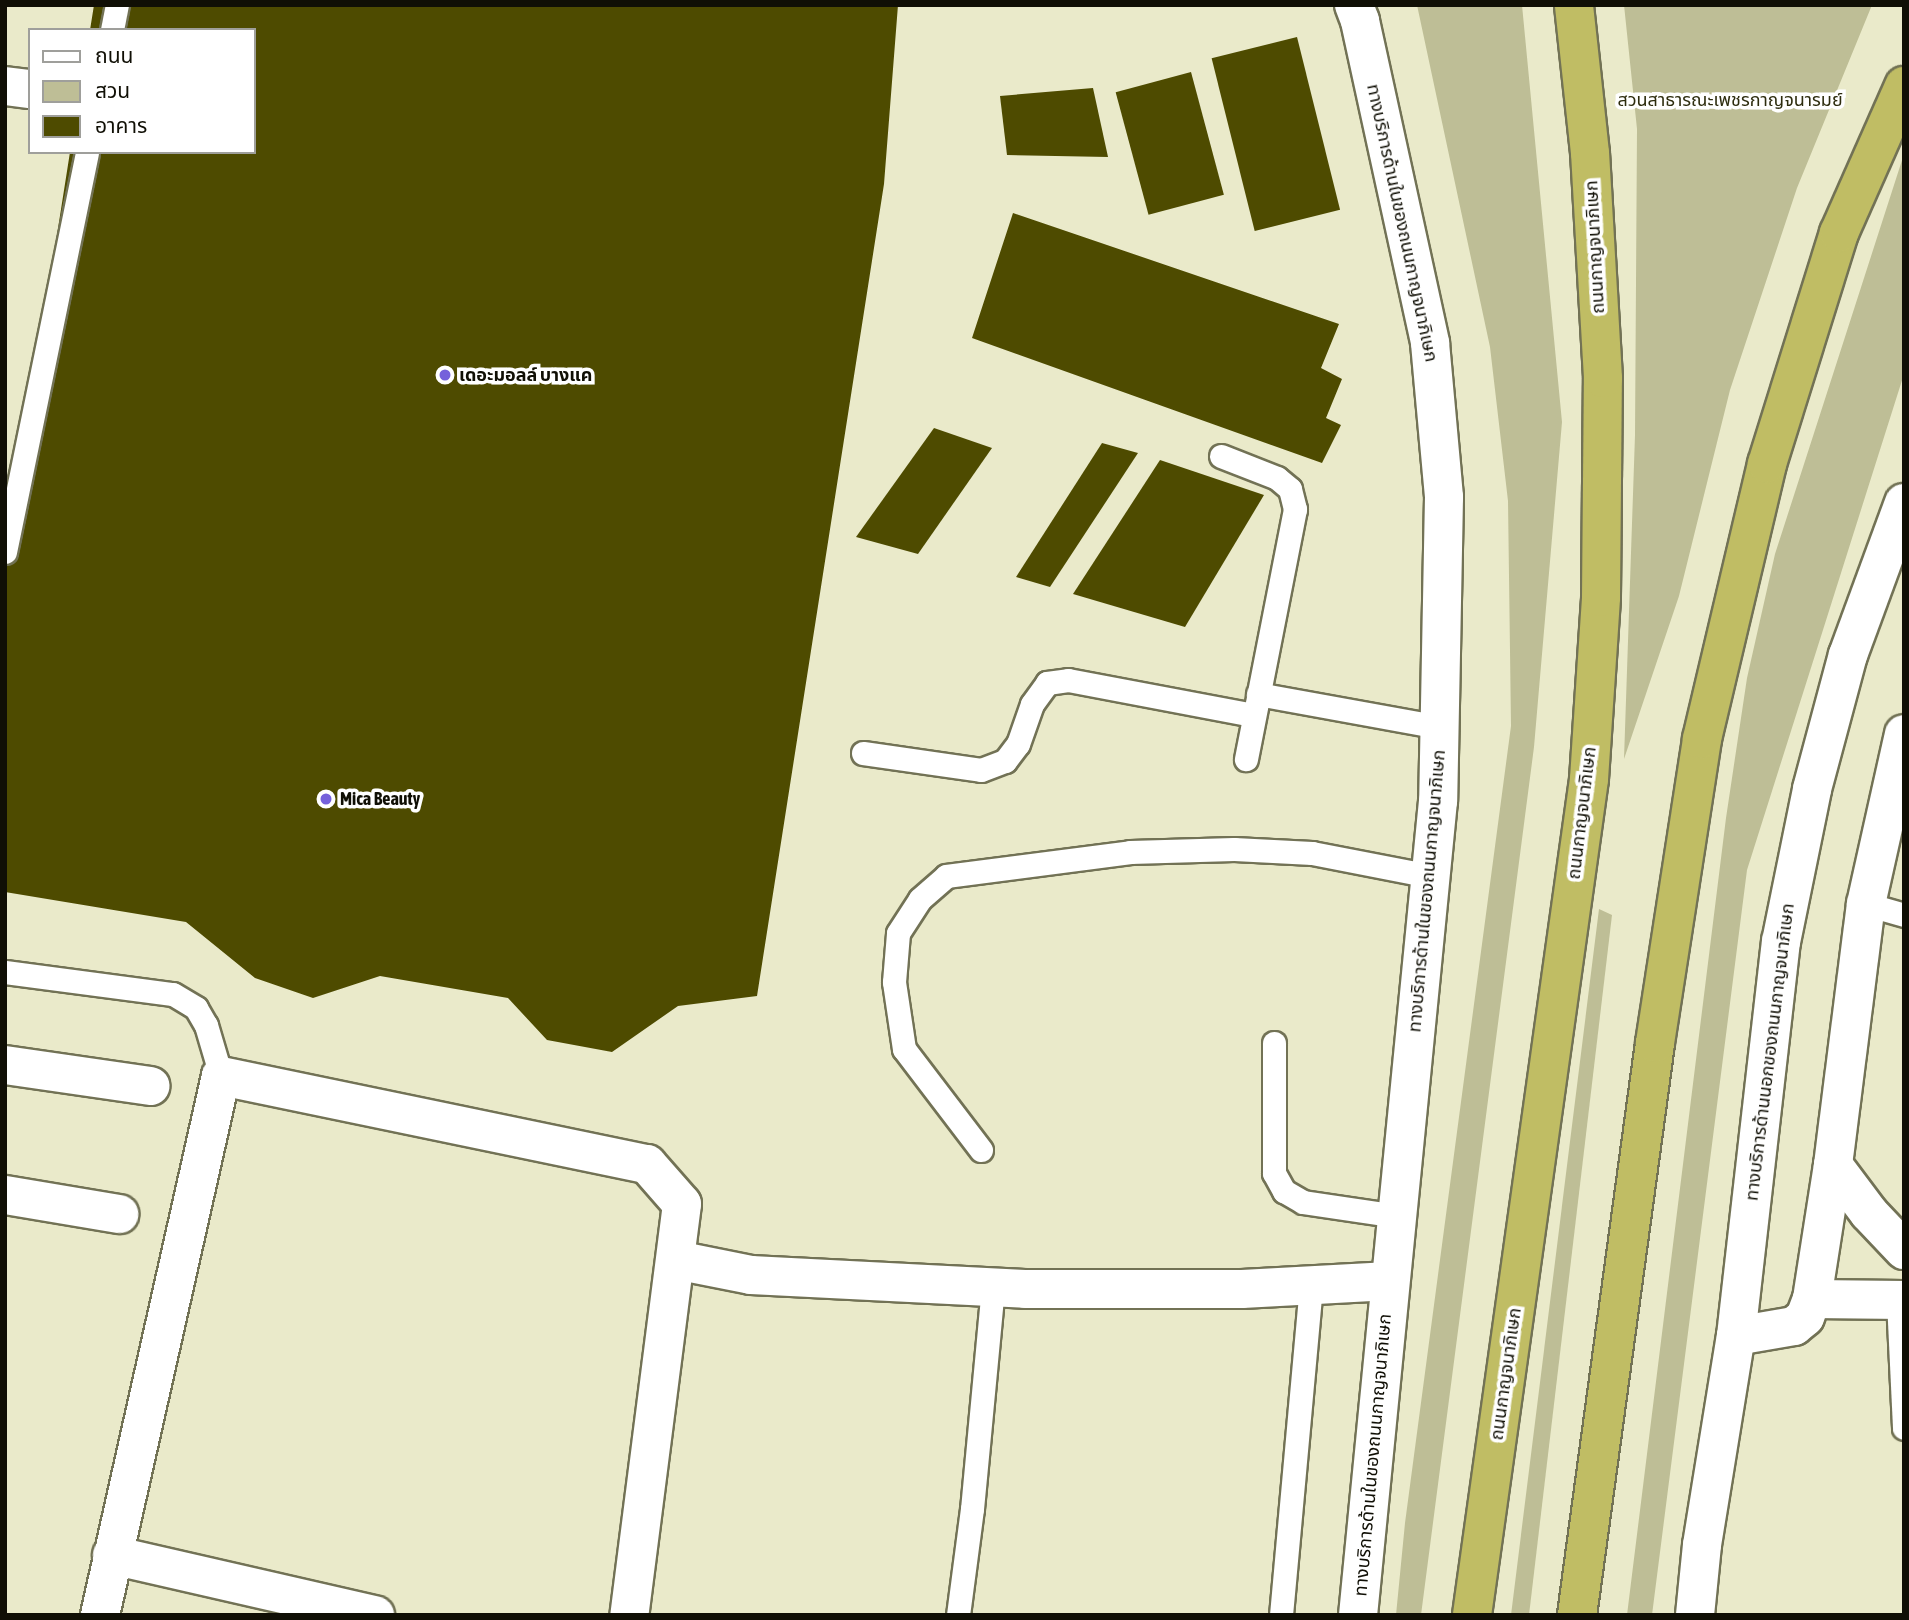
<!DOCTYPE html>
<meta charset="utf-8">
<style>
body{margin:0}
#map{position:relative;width:1909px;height:1620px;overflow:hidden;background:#eaeaca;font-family:"Asap Condensed","Noto Sans Thai",sans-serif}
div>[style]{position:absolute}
.green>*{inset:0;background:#bebe96}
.building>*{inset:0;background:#4e4b00;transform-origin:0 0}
.roads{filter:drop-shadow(2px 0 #727255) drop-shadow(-2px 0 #727255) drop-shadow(0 2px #727255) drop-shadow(0 -2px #727255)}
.lane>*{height:23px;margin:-11.5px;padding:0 11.5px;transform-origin:11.5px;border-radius:11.5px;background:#fff}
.street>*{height:38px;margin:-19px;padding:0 19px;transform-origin:19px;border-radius:19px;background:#fff}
.secondary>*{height:38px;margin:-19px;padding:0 19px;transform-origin:19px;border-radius:19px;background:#fff}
.highway>*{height:38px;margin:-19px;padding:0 19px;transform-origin:19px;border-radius:19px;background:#c0bd64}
.dots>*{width:19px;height:19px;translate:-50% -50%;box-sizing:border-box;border:4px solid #fff;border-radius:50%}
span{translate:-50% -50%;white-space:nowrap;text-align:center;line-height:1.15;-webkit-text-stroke:7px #fff;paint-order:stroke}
.park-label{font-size:18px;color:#2d2c0e}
.street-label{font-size:18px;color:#100f05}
.poi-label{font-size:18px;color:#100f05;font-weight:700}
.left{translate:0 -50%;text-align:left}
.frame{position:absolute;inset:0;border:7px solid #100f05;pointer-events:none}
.legend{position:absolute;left:28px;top:28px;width:228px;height:126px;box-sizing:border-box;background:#fff;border:2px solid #9f9f9b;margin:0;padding:9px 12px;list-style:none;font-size:21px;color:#100f05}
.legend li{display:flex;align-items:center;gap:14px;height:35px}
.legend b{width:35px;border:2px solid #9f9f9b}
</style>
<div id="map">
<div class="green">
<i style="clip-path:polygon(1417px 5px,1522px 5px,1562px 422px,1534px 747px,1421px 1615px,1396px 1615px,1405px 1523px,1511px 726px,1508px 501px,1490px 347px)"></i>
<i style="clip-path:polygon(1624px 5px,1872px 5px,1797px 188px,1730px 390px,1679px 596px,1624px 759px,1635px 435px,1637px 129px)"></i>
<i style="clip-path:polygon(1904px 154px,1904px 374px,1747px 870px,1652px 1615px,1627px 1615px,1726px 818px,1747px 678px,1775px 554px)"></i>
<i style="clip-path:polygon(1599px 909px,1612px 915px,1529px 1615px,1511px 1615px)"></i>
</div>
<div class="building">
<i style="clip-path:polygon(94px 5px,898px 5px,884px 184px,757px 996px,678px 1006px,612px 1052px,547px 1040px,508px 998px,380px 976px,313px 998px,255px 978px,186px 922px,5px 892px,5px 566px,70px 152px,254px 152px,254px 30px,90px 30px)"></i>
<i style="left:1297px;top:37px;width:178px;height:88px;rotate:76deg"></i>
<i style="left:1191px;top:72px;width:127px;height:78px;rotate:75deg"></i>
<i style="clip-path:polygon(1093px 88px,1108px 157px,1007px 155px,1000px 96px)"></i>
<i style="clip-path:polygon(1013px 213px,1339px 324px,1321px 368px,1342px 379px,1326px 418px,1341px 425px,1322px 463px,972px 338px)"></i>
<i style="clip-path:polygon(934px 428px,992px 448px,918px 554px,856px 537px)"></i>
<i style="clip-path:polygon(1102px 443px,1138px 453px,1050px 587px,1016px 577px)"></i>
<i style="clip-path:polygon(1160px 460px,1264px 495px,1185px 627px,1073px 594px)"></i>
</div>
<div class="roads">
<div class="lane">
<i style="left:112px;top:30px;width:25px;rotate:-79deg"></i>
<i style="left:1221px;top:456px;width:60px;rotate:21.4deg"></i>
<i style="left:1277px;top:478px;width:17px;rotate:40deg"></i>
<i style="left:1290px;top:489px;width:21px;rotate:76deg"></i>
<i style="left:1295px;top:509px;width:255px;rotate:101.1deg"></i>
<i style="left:5px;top:552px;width:408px;rotate:-78.4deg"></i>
<i style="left:1258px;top:694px;width:185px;rotate:10.3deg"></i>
<i style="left:863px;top:753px;width:119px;rotate:8.2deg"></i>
<i style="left:981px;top:770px;width:26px;rotate:-21deg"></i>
<i style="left:1005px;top:761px;width:21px;rotate:-53deg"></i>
<i style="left:1018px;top:744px;width:42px;rotate:-70.7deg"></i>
<i style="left:1032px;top:704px;width:26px;rotate:-54deg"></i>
<i style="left:1047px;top:683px;width:21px;rotate:-8deg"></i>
<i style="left:1068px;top:680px;width:189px;rotate:10.7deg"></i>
<i style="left:1866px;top:904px;width:40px;rotate:16deg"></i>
<i style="left:5px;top:972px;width:169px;rotate:7.5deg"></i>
<i style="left:173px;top:994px;width:27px;rotate:31deg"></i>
<i style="left:196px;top:1008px;width:20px;rotate:60deg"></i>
<i style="left:206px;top:1025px;width:53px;rotate:73.6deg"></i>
<i style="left:1274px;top:1043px;width:130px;rotate:90deg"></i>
<i style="left:1274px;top:1173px;width:21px;rotate:61deg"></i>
<i style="left:1284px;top:1191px;width:22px;rotate:30deg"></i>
<i style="left:1303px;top:1202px;width:95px;rotate:8.5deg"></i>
<i style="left:981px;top:1150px;width:127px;rotate:-127.3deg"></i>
<i style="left:904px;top:1049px;width:68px;rotate:-98.5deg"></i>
<i style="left:894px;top:982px;width:49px;rotate:-85.3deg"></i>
<i style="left:898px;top:933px;width:40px;rotate:-57.1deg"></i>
<i style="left:920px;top:899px;width:35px;rotate:-41deg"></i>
<i style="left:946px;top:876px;width:186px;rotate:-7.4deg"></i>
<i style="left:1130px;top:852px;width:104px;rotate:-1.7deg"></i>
<i style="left:1234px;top:849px;width:78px;rotate:2.9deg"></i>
<i style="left:1312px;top:853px;width:120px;rotate:11deg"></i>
<i style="left:1898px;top:1300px;width:128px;rotate:87.3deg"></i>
<i style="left:958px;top:1615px;width:107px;rotate:-82.5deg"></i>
<i style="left:972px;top:1509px;width:223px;rotate:-84.6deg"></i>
<i style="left:1281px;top:1615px;width:330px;rotate:-84.8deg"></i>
</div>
<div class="street">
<i style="left:5px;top:86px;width:25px;rotate:7deg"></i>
<i style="left:5px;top:1065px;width:147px;rotate:8.2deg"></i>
<i style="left:1833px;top:1165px;width:60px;rotate:53.1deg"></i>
<i style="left:1869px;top:1213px;width:51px;rotate:46.6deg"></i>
<i style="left:5px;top:1195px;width:116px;rotate:9.5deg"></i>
<i style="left:676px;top:1260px;width:76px;rotate:11.3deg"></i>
<i style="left:751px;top:1275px;width:274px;rotate:2.9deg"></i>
<i style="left:1025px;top:1289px;width:217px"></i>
<i style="left:1242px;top:1289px;width:148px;rotate:-3.1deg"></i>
<i style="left:1812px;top:1299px;width:92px;rotate:0.6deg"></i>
<i style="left:1736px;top:1336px;width:59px;rotate:-9.8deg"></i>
<i style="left:1794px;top:1326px;width:14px;rotate:-39deg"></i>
<i style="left:1805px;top:1317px;width:19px;rotate:-69deg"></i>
<i style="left:1812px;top:1299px;width:136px;rotate:-81.1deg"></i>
<i style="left:1833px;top:1165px;width:263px;rotate:-82.8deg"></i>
<i style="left:1866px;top:904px;width:174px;rotate:-77.4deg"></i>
<i style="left:112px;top:1555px;width:270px;rotate:12.9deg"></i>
<i style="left:100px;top:1615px;width:552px;rotate:-77.35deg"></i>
<i style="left:221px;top:1076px;width:435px;rotate:11.7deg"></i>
<i style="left:647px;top:1164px;width:53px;rotate:48.8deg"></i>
<i style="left:682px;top:1204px;width:414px;rotate:97.3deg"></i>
</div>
<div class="secondary">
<i style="left:1354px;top:5px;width:17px;rotate:69deg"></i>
<i style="left:1360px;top:21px;width:330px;rotate:77.7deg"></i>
<i style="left:1430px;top:343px;width:155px;rotate:84.8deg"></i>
<i style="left:1444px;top:497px;width:304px;rotate:91.1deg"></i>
<i style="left:1438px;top:801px;width:818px;rotate:95.61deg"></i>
<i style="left:1695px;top:1615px;width:70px;rotate:-84.3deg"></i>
<i style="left:1702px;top:1545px;width:212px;rotate:-80.8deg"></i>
<i style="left:1736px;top:1336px;width:397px;rotate:-83.5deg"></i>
<i style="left:1781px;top:942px;width:156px;rotate:-78.5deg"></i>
<i style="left:1812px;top:789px;width:139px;rotate:-75deg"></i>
<i style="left:1848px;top:655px;width:162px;rotate:-69.8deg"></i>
</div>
<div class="highway">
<i style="left:1472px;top:1615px;width:844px;rotate:-82.03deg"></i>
<i style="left:1589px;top:779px;width:182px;rotate:-86.2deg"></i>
<i style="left:1601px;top:597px;width:219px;rotate:-89.5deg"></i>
<i style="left:1603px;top:378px;width:225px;rotate:-93.3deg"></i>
<i style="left:1590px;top:153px;width:149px;rotate:-96.2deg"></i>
<i style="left:1577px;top:1615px;width:577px;rotate:-82.23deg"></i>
<i style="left:1655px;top:1043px;width:308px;rotate:-81.2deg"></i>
<i style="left:1702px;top:739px;width:283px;rotate:-76.7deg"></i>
<i style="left:1767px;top:464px;width:242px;rotate:-72.7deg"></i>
<i style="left:1839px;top:233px;width:161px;rotate:-66.1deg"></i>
</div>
</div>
<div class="dots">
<i style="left:445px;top:375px;background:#7561db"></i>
<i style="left:326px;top:799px;background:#7561db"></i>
</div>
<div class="park-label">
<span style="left:1730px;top:100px">สวนสาธารณะเพชรกาญจนารมย์</span>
</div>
<div class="street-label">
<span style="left:1402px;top:223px;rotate:78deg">ทางบริการด้านในของถนนกาญจนาภิเษก</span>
<span style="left:1595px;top:247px;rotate:-93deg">ถนนกาญจนาภิเษก</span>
<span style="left:1582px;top:813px;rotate:-83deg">ถนนกาญจนาภิเษก</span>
<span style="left:1427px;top:891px;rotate:-85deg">ทางบริการด้านในของถนนกาญจนาภิเษก</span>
<span style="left:1770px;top:1052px;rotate:-83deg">ทางบริการด้านนอกของถนนกาญจนาภิเษก</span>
<span style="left:1506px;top:1374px;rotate:-82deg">ถนนกาญจนาภิเษก</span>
<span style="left:1373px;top:1455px;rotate:-85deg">ทางบริการด้านในของถนนกาญจนาภิเษก</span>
</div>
<div class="poi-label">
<span class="left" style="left:459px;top:375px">เดอะมอลล์ บางแค</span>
<span class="left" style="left:340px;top:799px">Mica Beauty</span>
</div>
<div class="frame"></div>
<ul class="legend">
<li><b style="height:9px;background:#fff"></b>ถนน</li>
<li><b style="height:19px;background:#bebe96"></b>สวน</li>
<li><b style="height:19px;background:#4e4b00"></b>อาคาร</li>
</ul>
</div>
